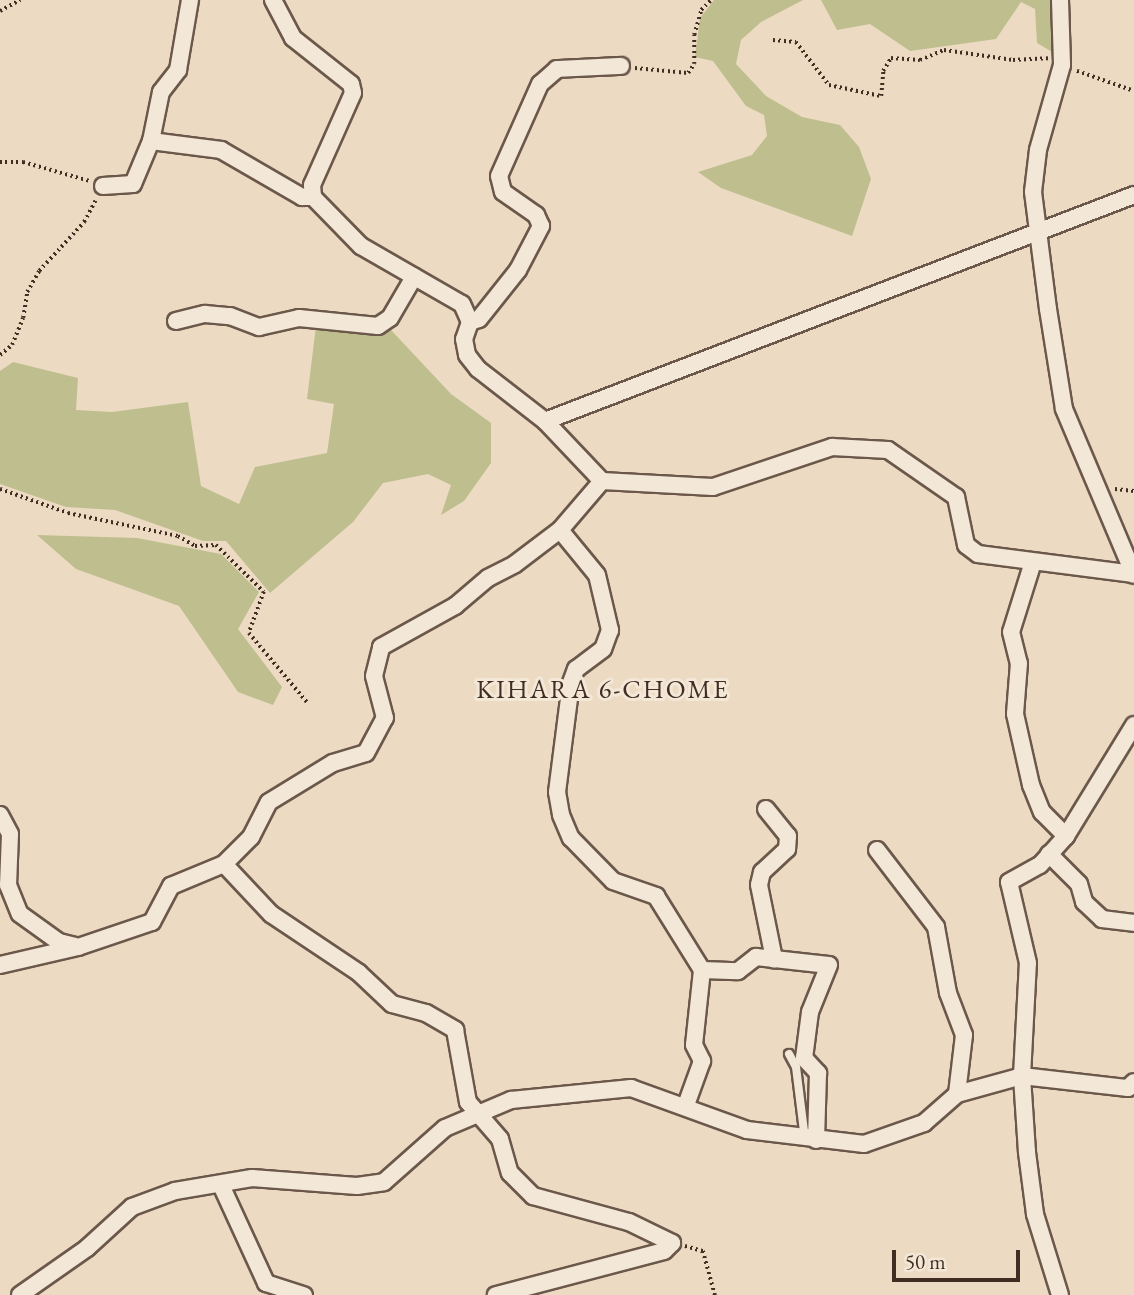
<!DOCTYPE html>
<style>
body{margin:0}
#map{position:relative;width:1134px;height:1295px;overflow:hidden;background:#ecdbc2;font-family:"EB Garamond",serif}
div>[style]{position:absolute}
.green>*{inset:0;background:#bfbe8e}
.path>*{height:3.5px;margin-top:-1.75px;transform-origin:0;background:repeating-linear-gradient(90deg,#422d23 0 2px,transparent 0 5.5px)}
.roads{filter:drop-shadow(2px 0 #6c584b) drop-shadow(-2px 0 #6c584b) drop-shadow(0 2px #6c584b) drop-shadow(0 -2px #6c584b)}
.service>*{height:8px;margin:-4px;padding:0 4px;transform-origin:4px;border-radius:4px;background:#f3e8d7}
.minor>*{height:16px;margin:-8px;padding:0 8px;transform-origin:8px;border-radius:8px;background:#f3e8d7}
span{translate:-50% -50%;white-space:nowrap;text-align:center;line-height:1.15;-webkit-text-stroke:6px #f3e8d7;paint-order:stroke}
.neighbourhood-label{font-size:26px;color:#422d23;letter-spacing:2px}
.scale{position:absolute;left:892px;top:1250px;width:128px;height:32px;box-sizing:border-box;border:4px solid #422d23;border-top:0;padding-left:9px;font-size:21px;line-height:24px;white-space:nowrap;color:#422d23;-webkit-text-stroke:5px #f3e8d7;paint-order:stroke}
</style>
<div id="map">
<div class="green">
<i style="clip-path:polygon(714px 0,803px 0,761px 22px,741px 40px,736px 64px,766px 96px,802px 117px,840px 125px,859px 147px,871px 179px,852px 236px,721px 188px,698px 172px,752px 155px,767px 136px,764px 115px,746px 106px,713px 61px,695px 57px,700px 18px)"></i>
<i style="clip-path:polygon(821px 0,1053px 0,1054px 53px,1037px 43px,1035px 9px,1021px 2px,996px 39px,910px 51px,870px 24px,837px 30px)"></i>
<i style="clip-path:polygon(316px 326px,391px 330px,451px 394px,491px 423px,491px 463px,464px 501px,441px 515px,451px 485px,428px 474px,383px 483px,353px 522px,270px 593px,226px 541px,203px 541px,115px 510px,66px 507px,0 484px,0 371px,13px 362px,78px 378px,76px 410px,112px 412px,188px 402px,201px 486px,239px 504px,255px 467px,327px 453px,334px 404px,307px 399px)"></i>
<i style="clip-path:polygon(37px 535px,137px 538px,221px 554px,259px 592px,238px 629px,282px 687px,273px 705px,238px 692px,179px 606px,76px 569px)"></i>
</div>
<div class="path">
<i style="left:0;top:11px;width:23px;rotate:-29deg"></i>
<i style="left:773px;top:40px;width:23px;rotate:5deg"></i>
<i style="left:796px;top:42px;width:54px;rotate:52.5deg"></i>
<i style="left:829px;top:85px;width:53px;rotate:11.9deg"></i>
<i style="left:881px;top:96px;width:25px;rotate:-85deg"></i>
<i style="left:883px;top:71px;width:15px;rotate:-58deg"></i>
<i style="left:891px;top:58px;width:29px;rotate:4deg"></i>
<i style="left:920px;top:60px;width:26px;rotate:-23deg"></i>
<i style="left:944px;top:50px;width:70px;rotate:8.2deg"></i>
<i style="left:1013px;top:60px;width:35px;rotate:-3deg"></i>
<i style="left:635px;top:68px;width:53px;rotate:5.4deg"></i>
<i style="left:688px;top:73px;width:11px;rotate:-56deg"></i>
<i style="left:694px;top:64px;width:29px;rotate:-90deg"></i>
<i style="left:694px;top:35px;width:26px;rotate:-74deg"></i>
<i style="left:701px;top:10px;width:14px;rotate:-45deg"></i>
<i style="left:1077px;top:71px;width:60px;rotate:19.3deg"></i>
<i style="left:0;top:162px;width:23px"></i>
<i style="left:23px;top:162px;width:70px;rotate:15.8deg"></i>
<i style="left:0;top:355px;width:16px;rotate:-40deg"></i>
<i style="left:12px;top:345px;width:29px;rotate:-68deg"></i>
<i style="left:23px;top:318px;width:26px;rotate:-81deg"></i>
<i style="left:27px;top:292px;width:24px;rotate:-60deg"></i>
<i style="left:39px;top:271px;width:67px;rotate:-47.4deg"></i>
<i style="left:84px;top:222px;width:26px;rotate:-62deg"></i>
<i style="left:0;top:489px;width:72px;rotate:19.4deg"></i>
<i style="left:68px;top:513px;width:112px;rotate:11.8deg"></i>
<i style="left:178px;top:536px;width:20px;rotate:30deg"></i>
<i style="left:195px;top:546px;width:21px;rotate:-3deg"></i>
<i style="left:216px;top:545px;width:67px;rotate:44.4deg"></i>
<i style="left:264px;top:592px;width:44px;rotate:110.1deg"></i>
<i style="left:249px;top:633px;width:90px;rotate:50deg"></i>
<i style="left:1115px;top:489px;width:19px;rotate:6deg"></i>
<i style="left:685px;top:1246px;width:19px;rotate:16deg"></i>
<i style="left:703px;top:1251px;width:46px;rotate:74.7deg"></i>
</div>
<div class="roads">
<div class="service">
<i style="left:789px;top:1054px;width:15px;rotate:62deg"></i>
<i style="left:796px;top:1067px;width:73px;rotate:82.9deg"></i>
</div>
<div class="minor">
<i style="left:273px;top:0;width:43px;rotate:62.2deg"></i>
<i style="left:293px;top:38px;width:74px;rotate:38.4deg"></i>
<i style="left:351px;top:84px;width:9px;rotate:77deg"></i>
<i style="left:353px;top:93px;width:101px;rotate:114deg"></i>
<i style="left:312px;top:185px;width:12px;rotate:85deg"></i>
<i style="left:313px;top:197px;width:69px;rotate:45.6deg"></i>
<i style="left:361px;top:246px;width:116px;rotate:29.9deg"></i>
<i style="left:462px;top:304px;width:20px;rotate:66deg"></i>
<i style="left:470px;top:322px;width:18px;rotate:109deg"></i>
<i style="left:464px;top:339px;width:16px;rotate:79deg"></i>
<i style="left:467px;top:355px;width:18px;rotate:52deg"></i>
<i style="left:478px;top:369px;width:85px;rotate:37.8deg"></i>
<i style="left:545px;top:421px;width:83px;rotate:46.5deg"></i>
<i style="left:602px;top:481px;width:111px;rotate:3.1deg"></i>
<i style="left:713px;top:487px;width:126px;rotate:-18.6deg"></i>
<i style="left:832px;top:447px;width:56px;rotate:3.1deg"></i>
<i style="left:888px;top:450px;width:83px;rotate:34.7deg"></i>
<i style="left:956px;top:497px;width:49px;rotate:78.2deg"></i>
<i style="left:966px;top:545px;width:15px;rotate:37deg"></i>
<i style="left:978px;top:554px;width:157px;rotate:7.3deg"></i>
<i style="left:1060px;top:0;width:65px;rotate:88.2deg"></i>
<i style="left:1062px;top:65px;width:88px;rotate:105.8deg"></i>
<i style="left:1038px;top:150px;width:42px;rotate:96.8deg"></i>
<i style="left:1033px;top:192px;width:118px;rotate:82.7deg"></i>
<i style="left:1048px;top:309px;width:101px;rotate:80.9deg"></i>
<i style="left:1064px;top:409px;width:180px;rotate:67.1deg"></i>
<i style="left:151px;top:141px;width:71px;rotate:7.3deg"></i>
<i style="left:221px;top:150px;width:94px;rotate:30.1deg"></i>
<i style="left:302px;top:197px;width:11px"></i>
<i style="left:103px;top:186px;width:30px;rotate:-4deg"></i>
<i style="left:133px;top:184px;width:47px;rotate:-67.3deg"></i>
<i style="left:151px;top:141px;width:50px;rotate:-78.5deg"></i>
<i style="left:161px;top:92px;width:28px;rotate:-52deg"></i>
<i style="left:178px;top:70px;width:71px;rotate:-80.3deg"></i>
<i style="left:176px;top:321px;width:30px;rotate:-14deg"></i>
<i style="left:205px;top:314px;width:25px;rotate:5deg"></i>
<i style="left:230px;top:316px;width:31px;rotate:21deg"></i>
<i style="left:259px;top:327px;width:41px;rotate:-12.7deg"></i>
<i style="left:299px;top:318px;width:79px;rotate:5.8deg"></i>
<i style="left:378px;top:326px;width:14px;rotate:-34deg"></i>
<i style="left:390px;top:318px;width:48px;rotate:-59.7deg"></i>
<i style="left:470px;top:322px;width:9px;rotate:-18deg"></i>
<i style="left:479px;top:319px;width:63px;rotate:-51.5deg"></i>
<i style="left:518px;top:270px;width:50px;rotate:-62.4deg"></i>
<i style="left:541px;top:226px;width:12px;rotate:-114deg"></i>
<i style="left:536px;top:215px;width:40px;rotate:-145.1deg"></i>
<i style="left:503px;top:192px;width:16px;rotate:-104deg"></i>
<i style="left:499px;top:176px;width:101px;rotate:-66deg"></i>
<i style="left:540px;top:84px;width:23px;rotate:-41deg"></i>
<i style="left:557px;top:69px;width:64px;rotate:-2.7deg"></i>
<i style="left:545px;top:421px;width:631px;rotate:-20.99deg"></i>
<i style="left:560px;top:530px;width:58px;rotate:50.6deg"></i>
<i style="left:597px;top:575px;width:57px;rotate:76.7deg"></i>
<i style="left:610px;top:630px;width:20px;rotate:110deg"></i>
<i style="left:603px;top:649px;width:34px;rotate:143deg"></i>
<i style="left:576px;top:669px;width:15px;rotate:110deg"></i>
<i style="left:571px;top:683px;width:110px;rotate:97.3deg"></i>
<i style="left:557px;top:792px;width:23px;rotate:80deg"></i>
<i style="left:561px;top:815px;width:25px;rotate:67deg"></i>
<i style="left:571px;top:838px;width:60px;rotate:45.7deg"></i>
<i style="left:613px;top:881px;width:46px;rotate:19.2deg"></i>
<i style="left:656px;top:896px;width:87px;rotate:58.1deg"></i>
<i style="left:702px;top:970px;width:75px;rotate:96.1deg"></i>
<i style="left:694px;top:1045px;width:18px;rotate:63deg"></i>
<i style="left:702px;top:1061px;width:47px;rotate:110deg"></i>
<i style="left:1033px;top:562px;width:73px;rotate:107.4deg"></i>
<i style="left:1011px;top:632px;width:32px;rotate:76deg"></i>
<i style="left:1019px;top:663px;width:51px;rotate:94.5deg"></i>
<i style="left:1015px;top:714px;width:73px;rotate:77.3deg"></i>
<i style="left:1031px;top:785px;width:29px;rotate:68deg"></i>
<i style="left:1042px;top:812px;width:34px;rotate:45deg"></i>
<i style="left:766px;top:809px;width:35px;rotate:51deg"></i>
<i style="left:788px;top:836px;width:13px;rotate:94deg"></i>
<i style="left:787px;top:849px;width:34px;rotate:137deg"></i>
<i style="left:762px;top:872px;width:13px;rotate:103deg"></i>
<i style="left:759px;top:885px;width:76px;rotate:78.5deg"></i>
<i style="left:0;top:815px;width:21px;rotate:62deg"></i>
<i style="left:10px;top:834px;width:51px;rotate:92.2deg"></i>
<i style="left:8px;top:885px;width:31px;rotate:68deg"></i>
<i style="left:20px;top:914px;width:48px;rotate:35.7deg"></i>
<i style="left:59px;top:942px;width:16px;rotate:14deg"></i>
<i style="left:877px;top:850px;width:97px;rotate:52.5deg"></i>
<i style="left:936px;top:927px;width:67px;rotate:79.7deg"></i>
<i style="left:948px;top:993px;width:45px;rotate:69.1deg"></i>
<i style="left:964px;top:1035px;width:59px;rotate:96.8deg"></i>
<i style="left:1049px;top:854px;width:42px;rotate:45deg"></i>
<i style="left:1079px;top:884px;width:19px;rotate:74deg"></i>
<i style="left:1084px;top:902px;width:25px;rotate:43deg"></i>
<i style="left:1102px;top:919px;width:32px;rotate:7deg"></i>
<i style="left:224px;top:864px;width:69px;rotate:46.8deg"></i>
<i style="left:271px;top:914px;width:106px;rotate:33.8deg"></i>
<i style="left:359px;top:973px;width:45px;rotate:43.2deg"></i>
<i style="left:392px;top:1004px;width:35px;rotate:15deg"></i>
<i style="left:426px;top:1013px;width:34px;rotate:30deg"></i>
<i style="left:455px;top:1030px;width:73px;rotate:79.8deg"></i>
<i style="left:468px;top:1102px;width:49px;rotate:49.1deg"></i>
<i style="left:500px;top:1139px;width:35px;rotate:74deg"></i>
<i style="left:510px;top:1173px;width:33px;rotate:45deg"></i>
<i style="left:533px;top:1196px;width:99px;rotate:15.2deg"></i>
<i style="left:629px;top:1222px;width:48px;rotate:26deg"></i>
<i style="left:672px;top:1243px;width:11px;rotate:135deg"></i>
<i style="left:664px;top:1251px;width:174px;rotate:165.3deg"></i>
<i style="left:0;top:965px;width:80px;rotate:-13deg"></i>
<i style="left:78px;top:947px;width:78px;rotate:-18.7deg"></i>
<i style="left:152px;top:922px;width:41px;rotate:-62.2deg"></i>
<i style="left:171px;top:886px;width:57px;rotate:-22.5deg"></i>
<i style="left:224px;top:864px;width:38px;rotate:-45deg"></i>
<i style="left:251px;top:837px;width:39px;rotate:-63deg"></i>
<i style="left:269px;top:802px;width:75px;rotate:-31.4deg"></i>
<i style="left:333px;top:763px;width:34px;rotate:-17deg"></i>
<i style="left:366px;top:753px;width:40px;rotate:-62deg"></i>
<i style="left:385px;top:718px;width:43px;rotate:-104.7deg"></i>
<i style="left:374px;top:676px;width:30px;rotate:-76deg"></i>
<i style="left:381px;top:647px;width:85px;rotate:-29deg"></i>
<i style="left:455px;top:606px;width:43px;rotate:-40.3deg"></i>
<i style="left:488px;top:578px;width:30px;rotate:-27deg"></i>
<i style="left:515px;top:564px;width:56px;rotate:-37.1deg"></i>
<i style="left:560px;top:530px;width:65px;rotate:-49.4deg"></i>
<i style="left:702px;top:970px;width:36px;rotate:2deg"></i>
<i style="left:738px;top:971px;width:23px;rotate:-38deg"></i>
<i style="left:756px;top:957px;width:73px;rotate:6.3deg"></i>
<i style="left:829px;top:965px;width:51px;rotate:112deg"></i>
<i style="left:810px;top:1012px;width:46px;rotate:97.4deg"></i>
<i style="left:804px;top:1058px;width:21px;rotate:47deg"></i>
<i style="left:818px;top:1073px;width:67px;rotate:91.7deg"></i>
<i style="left:221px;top:1185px;width:108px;rotate:65.3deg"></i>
<i style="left:266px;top:1283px;width:40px;rotate:18deg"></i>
<i style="left:20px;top:1295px;width:82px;rotate:-35deg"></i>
<i style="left:87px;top:1248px;width:61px;rotate:-42.3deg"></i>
<i style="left:132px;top:1207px;width:46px;rotate:-20.4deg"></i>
<i style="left:175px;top:1191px;width:78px;rotate:-9.6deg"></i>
<i style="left:252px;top:1178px;width:105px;rotate:4.4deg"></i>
<i style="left:357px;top:1186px;width:27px;rotate:-8deg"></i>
<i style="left:384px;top:1182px;width:81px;rotate:-41.5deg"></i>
<i style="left:445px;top:1128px;width:72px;rotate:-23deg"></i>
<i style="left:511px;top:1100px;width:121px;rotate:-5.7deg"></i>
<i style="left:631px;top:1088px;width:123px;rotate:19.9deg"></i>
<i style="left:747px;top:1130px;width:118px;rotate:6.8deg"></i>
<i style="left:864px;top:1144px;width:64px;rotate:-19.3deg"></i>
<i style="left:924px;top:1123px;width:44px;rotate:-41.3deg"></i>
<i style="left:957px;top:1094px;width:67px;rotate:-15.5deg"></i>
<i style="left:1022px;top:1076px;width:107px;rotate:6.5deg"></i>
<i style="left:1128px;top:1088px;width:8px;rotate:-45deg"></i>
<i style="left:1060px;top:1295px;width:85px;rotate:-107.2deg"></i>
<i style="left:1035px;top:1214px;width:63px;rotate:-97.4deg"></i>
<i style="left:1027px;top:1152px;width:76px;rotate:-93.8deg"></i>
<i style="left:1022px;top:1076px;width:113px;rotate:-87deg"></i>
<i style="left:1028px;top:963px;width:83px;rotate:-103.2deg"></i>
<i style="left:1009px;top:882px;width:35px;rotate:-29deg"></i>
<i style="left:1040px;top:865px;width:39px;rotate:-48deg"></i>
<i style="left:1066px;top:836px;width:130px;rotate:-58.5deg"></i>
</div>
</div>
<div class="neighbourhood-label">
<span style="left:603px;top:690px">KIHARA 6-CHOME</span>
</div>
<div class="scale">50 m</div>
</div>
